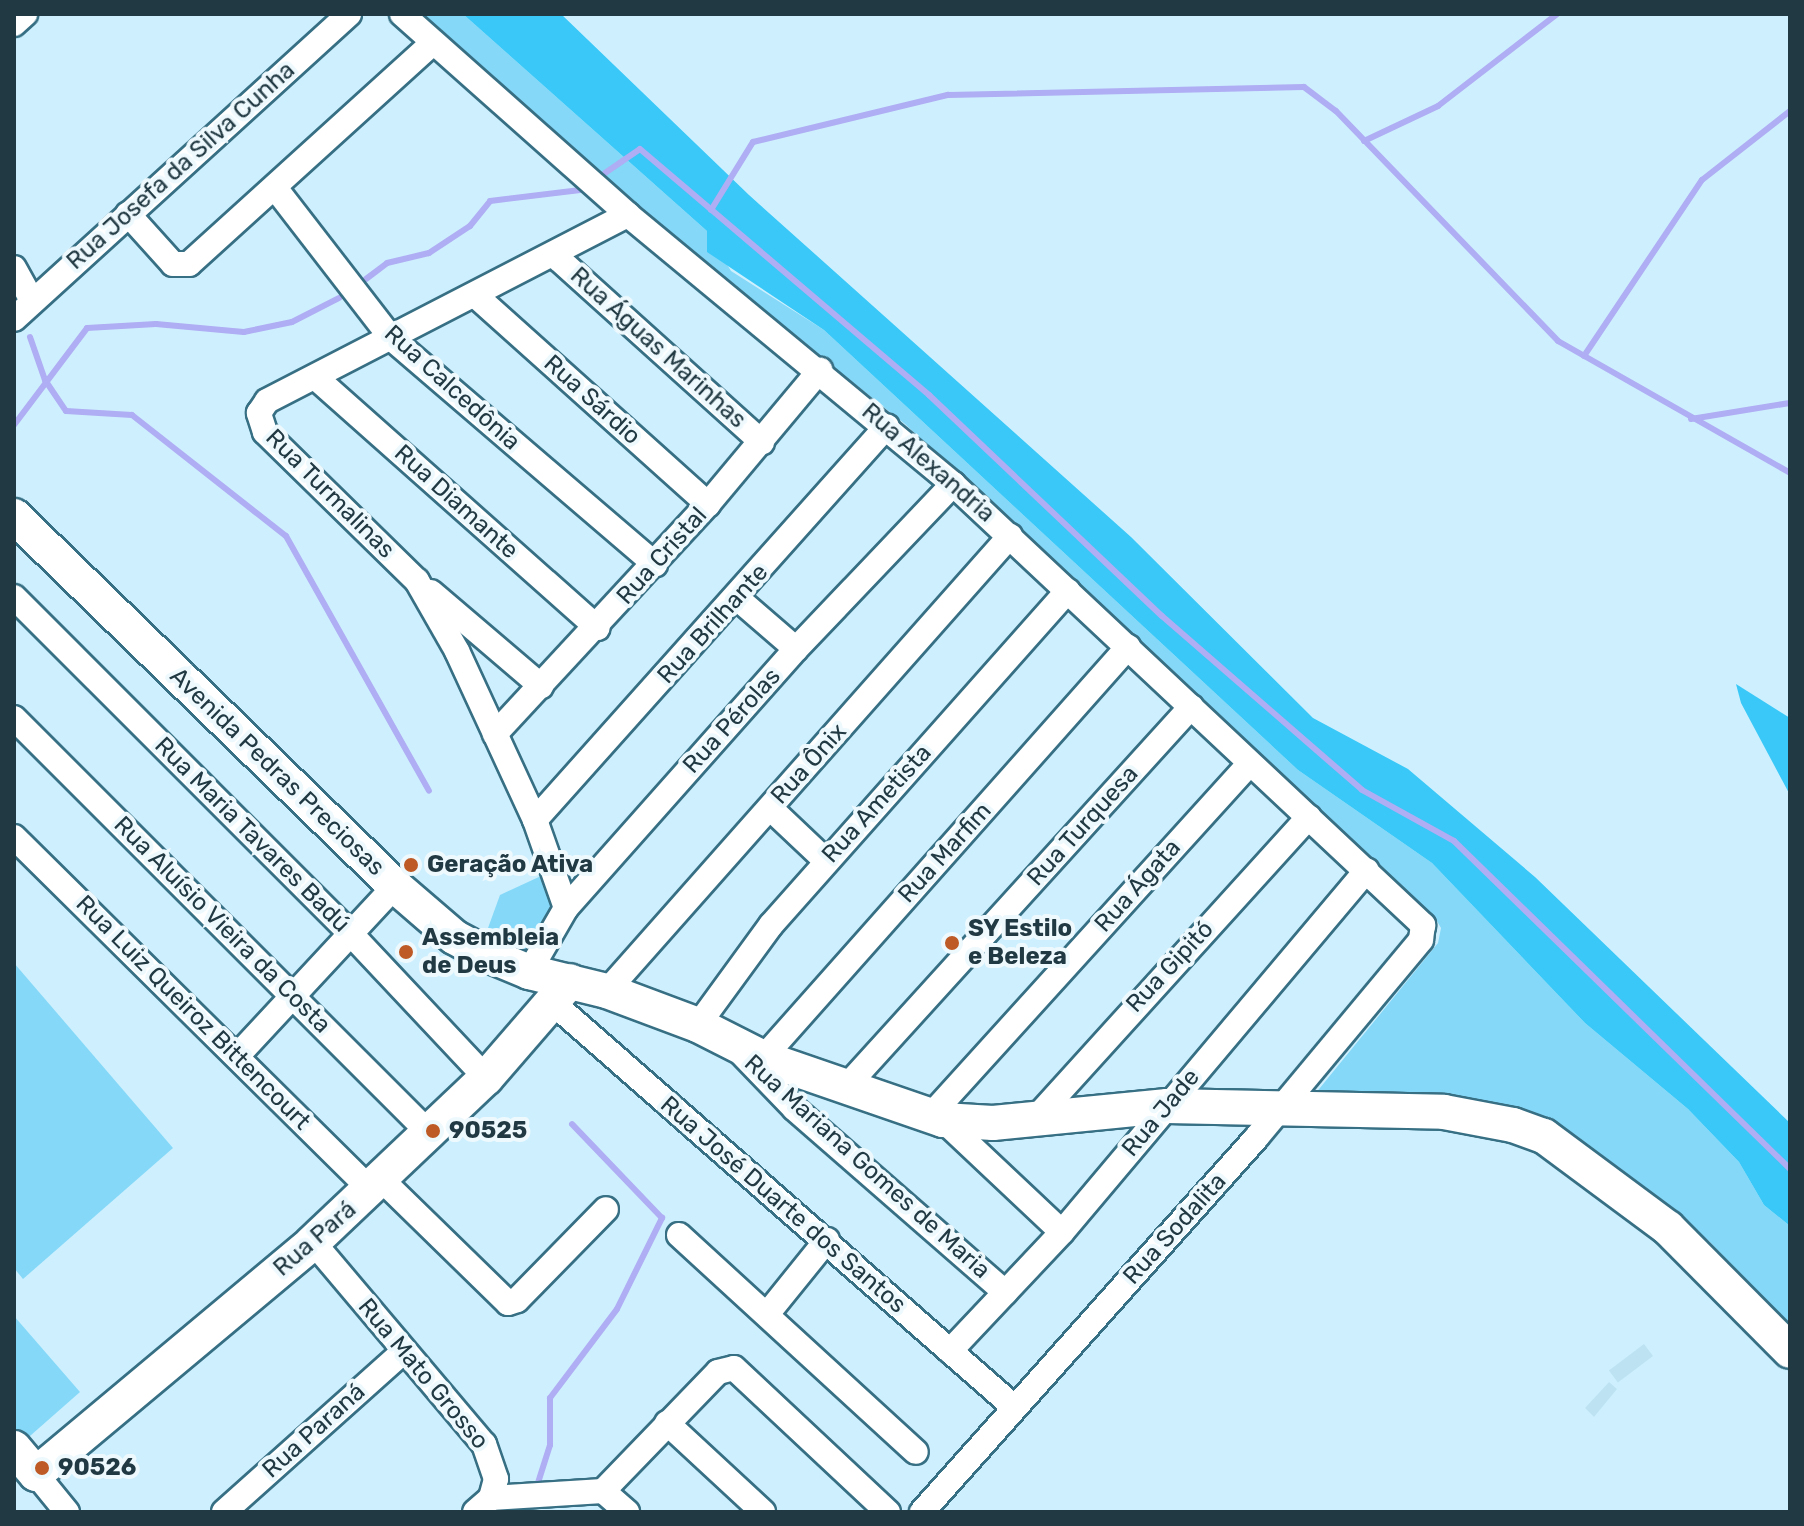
<!DOCTYPE html>
<meta charset="utf-8">
<style>
body{margin:0}
#map{position:relative;width:1804px;height:1526px;overflow:hidden;background:#cef0fe;font-family:Rubik,sans-serif}
div>[style]{position:absolute}
.built>*{inset:0;background:#bde3f3;transform-origin:0 0}
.green>*{inset:0;background:#85d8f8}
.forest>*{inset:0;background:#39c8f7}
.stream>*{height:6px;margin:-3px;padding:0 3px;transform-origin:3px;border-radius:3px;background:#afadf3}
.roads{filter:drop-shadow(2px 0 #376f84) drop-shadow(-2px 0 #376f84) drop-shadow(0 2px #376f84) drop-shadow(0 -2px #376f84)}
.street>*{height:24px;margin:-12px;padding:0 12px;transform-origin:12px;border-radius:12px;background:#fff}
.secondary>*{height:34px;margin:-17px;padding:0 17px;transform-origin:17px;border-radius:17px;background:#fff}
.dots>*{width:22px;height:22px;translate:-50% -50%;box-sizing:border-box;border:4px solid #eef9fe;border-radius:50%}
span{translate:-50% -50%;white-space:nowrap;text-align:center;line-height:1.15;-webkit-text-stroke:8px #eef9fe;paint-order:stroke}
.street-label{font-size:24px;color:#213942}
.poi-label{font-size:24px;color:#213942;font-weight:700}
.left{translate:0 -50%;text-align:left}
.frame{position:absolute;inset:0;border:16px solid #213942;pointer-events:none}
</style>
<div id="map">
<div class="built">
<i style="left:1644px;top:1344px;width:15px;height:44px;rotate:53deg"></i>
<i style="clip-path:polygon(1609px 1382px,1617px 1389px,1594px 1417px,1585px 1408px)"></i>
</div>
<div class="green">
<i style="clip-path:polygon(417px 14px,463px 14px,707px 231px,731px 271px,824px 330px,1298px 770px,1432px 863px,1585px 1023px,1688px 1109px,1739px 1162px,1764px 1205px,1790px 1226px,1790px 1326px,1709px 1241px,1599px 1156px,1521px 1110px,1426px 1092px,1315px 1094px,1438px 943px,1441px 928px,1434px 916px,905px 424px,663px 232px)"></i>
<i style="clip-path:polygon(554px 870px,566px 908px,529px 972px,480px 950px,500px 895px)"></i>
<i style="clip-path:polygon(14px 963px,173px 1148px,23px 1279px,14px 1268px)"></i>
<i style="clip-path:polygon(14px 1316px,80px 1392px,22px 1443px,14px 1434px)"></i>
</div>
<div class="forest">
<i style="clip-path:polygon(463px 14px,561px 14px,749px 195px,1131px 537px,1313px 718px,1408px 769px,1535px 877px,1790px 1123px,1790px 1226px,1764px 1205px,1739px 1162px,1688px 1109px,1585px 1023px,1432px 863px,1298px 770px,824px 330px,707px 252px,707px 231px)"></i>
<i style="clip-path:polygon(1736px 684px,1790px 718px,1790px 795px,1741px 703px)"></i>
</div>
<div class="stream">
<i style="left:1364px;top:141px;width:82px;rotate:-25.3deg"></i>
<i style="left:1438px;top:106px;width:150px;rotate:-37.7deg"></i>
<i style="left:605px;top:173px;width:42px;rotate:-34.4deg"></i>
<i style="left:640px;top:149px;width:380px;rotate:40.4deg"></i>
<i style="left:929px;top:395px;width:321px;rotate:43.5deg"></i>
<i style="left:1162px;top:616px;width:265px;rotate:41deg"></i>
<i style="left:1362px;top:790px;width:105px;rotate:29deg"></i>
<i style="left:1454px;top:841px;width:470px;rotate:44.3deg"></i>
<i style="left:711px;top:210px;width:80px;rotate:-58.3deg"></i>
<i style="left:753px;top:142px;width:201px;rotate:-13.6deg"></i>
<i style="left:948px;top:95px;width:356px;rotate:-1.3deg"></i>
<i style="left:1304px;top:87px;width:40px;rotate:37deg"></i>
<i style="left:1336px;top:111px;width:320px;rotate:46deg"></i>
<i style="left:1558px;top:341px;width:267px;rotate:29.6deg"></i>
<i style="left:366px;top:279px;width:26px;rotate:-37deg"></i>
<i style="left:387px;top:263px;width:43px;rotate:-13.4deg"></i>
<i style="left:429px;top:253px;width:49px;rotate:-33.4deg"></i>
<i style="left:470px;top:226px;width:32px;rotate:-51deg"></i>
<i style="left:490px;top:201px;width:91px;rotate:-7deg"></i>
<i style="left:30px;top:337px;width:46px;rotate:70.8deg"></i>
<i style="left:45px;top:380px;width:37px;rotate:56deg"></i>
<i style="left:66px;top:411px;width:66px;rotate:3.5deg"></i>
<i style="left:132px;top:415px;width:196px;rotate:38.2deg"></i>
<i style="left:286px;top:536px;width:292px;rotate:60.7deg"></i>
<i style="left:1584px;top:356px;width:212px;rotate:-56.2deg"></i>
<i style="left:1702px;top:180px;width:112px;rotate:-38.1deg"></i>
<i style="left:1691px;top:419px;width:100px;rotate:-9.2deg"></i>
<i style="left:14px;top:425px;width:121px;rotate:-53deg"></i>
<i style="left:87px;top:328px;width:69px;rotate:-3.3deg"></i>
<i style="left:156px;top:324px;width:88px;rotate:5.2deg"></i>
<i style="left:244px;top:332px;width:49px;rotate:-11.8deg"></i>
<i style="left:292px;top:322px;width:53px;rotate:-27.1deg"></i>
<i style="left:536px;top:1489px;width:46px;rotate:-72.3deg"></i>
<i style="left:550px;top:1445px;width:47px;rotate:-90deg"></i>
<i style="left:550px;top:1398px;width:111px;rotate:-53deg"></i>
<i style="left:617px;top:1309px;width:102px;rotate:-63.7deg"></i>
<i style="left:662px;top:1218px;width:130px;rotate:-133.8deg"></i>
</div>
<div class="roads">
<div class="street">
<i style="left:402px;top:14px;width:302px;rotate:41.6deg"></i>
<i style="left:628px;top:215px;width:422px;rotate:39.6deg"></i>
<i style="left:953px;top:484px;width:645px;rotate:43.18deg"></i>
<i style="left:1423px;top:925px;width:15px;rotate:98deg"></i>
<i style="left:1421px;top:940px;width:256px;rotate:129.8deg"></i>
<i style="left:1257px;top:1137px;width:503px;rotate:131.78deg"></i>
<i style="left:14px;top:24px;width:15px;rotate:-42deg"></i>
<i style="left:276px;top:189px;width:188px;rotate:52.3deg"></i>
<i style="left:391px;top:338px;width:348px;rotate:40.6deg"></i>
<i style="left:128px;top:214px;width:67px;rotate:48deg"></i>
<i style="left:173px;top:264px;width:16px"></i>
<i style="left:189px;top:264px;width:328px;rotate:-42.2deg"></i>
<i style="left:554px;top:255px;width:280px;rotate:42deg"></i>
<i style="left:14px;top:268px;width:38px;rotate:61deg"></i>
<i style="left:476px;top:296px;width:312px;rotate:41.9deg"></i>
<i style="left:14px;top:319px;width:453px;rotate:-42.3deg"></i>
<i style="left:315px;top:377px;width:378px;rotate:41.6deg"></i>
<i style="left:431px;top:592px;width:145px;rotate:40.5deg"></i>
<i style="left:14px;top:597px;width:475px;rotate:45deg"></i>
<i style="left:350px;top:933px;width:199px;rotate:46.8deg"></i>
<i style="left:737px;top:598px;width:78px;rotate:40.8deg"></i>
<i style="left:14px;top:718px;width:587px;rotate:45deg"></i>
<i style="left:495px;top:734px;width:313px;rotate:-47.2deg"></i>
<i style="left:708px;top:504px;width:175px;rotate:-50.1deg"></i>
<i style="left:770px;top:808px;width:77px;rotate:43.4deg"></i>
<i style="left:535px;top:820px;width:528px;rotate:-48.22deg"></i>
<i style="left:14px;top:837px;width:502px;rotate:44.68deg"></i>
<i style="left:566px;top:908px;width:93px;rotate:-109.4deg"></i>
<i style="left:535px;top:820px;width:186px;rotate:-114.8deg"></i>
<i style="left:457px;top:651px;width:81px;rotate:-119.7deg"></i>
<i style="left:417px;top:581px;width:213px;rotate:-135.6deg"></i>
<i style="left:265px;top:432px;width:20px;rotate:-108deg"></i>
<i style="left:259px;top:413px;width:14px;rotate:-56deg"></i>
<i style="left:267px;top:401px;width:406px;rotate:-27.3deg"></i>
<i style="left:529px;top:972px;width:74px;rotate:-60deg"></i>
<i style="left:566px;top:908px;width:346px;rotate:-48.4deg"></i>
<i style="left:796px;top:649px;width:228px;rotate:-46.4deg"></i>
<i style="left:607px;top:991px;width:608px;rotate:-48.47deg"></i>
<i style="left:552px;top:1002px;width:614px;rotate:41.24deg"></i>
<i style="left:698px;top:1025px;width:124px;rotate:-53.9deg"></i>
<i style="left:771px;top:925px;width:447px;rotate:-48.4deg"></i>
<i style="left:742px;top:1054px;width:76px;rotate:46.1deg"></i>
<i style="left:795px;top:1109px;width:279px;rotate:41.1deg"></i>
<i style="left:238px;top:1055px;width:231px;rotate:-47.1deg"></i>
<i style="left:763px;top:1058px;width:550px;rotate:-48.39deg"></i>
<i style="left:845px;top:1088px;width:515px;rotate:-47.76deg"></i>
<i style="left:931px;top:1115px;width:474px;rotate:-47.8deg"></i>
<i style="left:943px;top:1120px;width:163px;rotate:43.3deg"></i>
<i style="left:1034px;top:1120px;width:409px;rotate:-47.8deg"></i>
<i style="left:382px;top:1180px;width:176px;rotate:44.3deg"></i>
<i style="left:508px;top:1303px;width:9px;rotate:-18deg"></i>
<i style="left:517px;top:1300px;width:127px;rotate:-45.6deg"></i>
<i style="left:679px;top:1235px;width:321px;rotate:42.5deg"></i>
<i style="left:313px;top:1242px;width:265px;rotate:49.8deg"></i>
<i style="left:484px;top:1444px;width:37px;rotate:71deg"></i>
<i style="left:496px;top:1479px;width:20px;rotate:105deg"></i>
<i style="left:491px;top:1498px;width:21px;rotate:139deg"></i>
<i style="left:768px;top:1313px;width:94px;rotate:-51.1deg"></i>
<i style="left:950px;top:1351px;width:163px;rotate:-46.7deg"></i>
<i style="left:1062px;top:1232px;width:473px;rotate:-49.9deg"></i>
<i style="left:667px;top:1423px;width:131px;rotate:42.8deg"></i>
<i style="left:36px;top:1474px;width:49px;rotate:50.8deg"></i>
<i style="left:603px;top:1491px;width:165px;rotate:-46deg"></i>
<i style="left:718px;top:1372px;width:16px;rotate:-14deg"></i>
<i style="left:734px;top:1368px;width:211px;rotate:43.1deg"></i>
<i style="left:603px;top:1491px;width:32px;rotate:41deg"></i>
<i style="left:491px;top:1498px;width:112px;rotate:-3.6deg"></i>
<i style="left:224px;top:1512px;width:241px;rotate:-41.8deg"></i>
</div>
<div class="secondary">
<i style="left:14px;top:516px;width:531px;rotate:44.16deg"></i>
<i style="left:395px;top:886px;width:78px;rotate:40.8deg"></i>
<i style="left:454px;top:937px;width:36px;rotate:28deg"></i>
<i style="left:486px;top:954px;width:47px;rotate:22.7deg"></i>
<i style="left:529px;top:972px;width:80px;rotate:13.7deg"></i>
<i style="left:607px;top:991px;width:97px;rotate:20.5deg"></i>
<i style="left:698px;top:1025px;width:73px;rotate:26.9deg"></i>
<i style="left:763px;top:1058px;width:190px;rotate:19deg"></i>
<i style="left:943px;top:1120px;width:50px;rotate:3.4deg"></i>
<i style="left:993px;top:1123px;width:175px;rotate:-5.6deg"></i>
<i style="left:1167px;top:1106px;width:277px;rotate:1.2deg"></i>
<i style="left:1444px;top:1112px;width:70px;rotate:10.7deg"></i>
<i style="left:1513px;top:1125px;width:33px;rotate:20deg"></i>
<i style="left:1544px;top:1136px;width:154px;rotate:36.6deg"></i>
<i style="left:1668px;top:1228px;width:173px;rotate:45.2deg"></i>
<i style="left:14px;top:1448px;width:34px;rotate:50deg"></i>
<i style="left:36px;top:1474px;width:361px;rotate:-39.9deg"></i>
<i style="left:313px;top:1242px;width:238px;rotate:-43.5deg"></i>
<i style="left:486px;top:1078px;width:128px;rotate:-49.1deg"></i>
</div>
</div>
<div class="dots">
<i style="left:411px;top:865px;background:#be5a25"></i>
<i style="left:952px;top:943px;background:#be5a25"></i>
<i style="left:406px;top:952px;background:#be5a25"></i>
<i style="left:433px;top:1131px;background:#be5a25"></i>
<i style="left:42px;top:1468px;background:#be5a25"></i>
</div>
<div class="street-label">
<span style="left:181px;top:166px;rotate:-42deg">Rua Josefa da Silva Cunha</span>
<span style="left:658px;top:348px;rotate:42deg">Rua Águas Marinhas</span>
<span style="left:452px;top:388px;rotate:42deg">Rua Calcedônia</span>
<span style="left:592px;top:400px;rotate:42deg">Rua Sárdio</span>
<span style="left:928px;top:463px;rotate:41deg">Rua Alexandria</span>
<span style="left:330px;top:494px;rotate:45deg">Rua Turmalinas</span>
<span style="left:456px;top:502px;rotate:42deg">Rua Diamante</span>
<span style="left:662px;top:556px;rotate:-48deg">Rua Cristal</span>
<span style="left:713px;top:624px;rotate:-48deg">Rua Brilhante</span>
<span style="left:732px;top:721px;rotate:-48deg">Rua Pérolas</span>
<span style="left:809px;top:764px;rotate:-48deg">Rua Ônix</span>
<span style="left:277px;top:772px;rotate:44deg">Avenida Pedras Preciosas</span>
<span style="left:877px;top:804px;rotate:-48deg">Rua Ametista</span>
<span style="left:1083px;top:826px;rotate:-48deg">Rua Turquesa</span>
<span style="left:252px;top:835px;rotate:45deg">Rua Maria Tavares Badú</span>
<span style="left:945px;top:853px;rotate:-48deg">Rua Marfim</span>
<span style="left:1138px;top:886px;rotate:-48deg">Rua Ágata</span>
<span style="left:222px;top:925px;rotate:45deg">Rua Aluísio Vieira da Costa</span>
<span style="left:1170px;top:967px;rotate:-47deg">Rua Gipitó</span>
<span style="left:193px;top:1013px;rotate:45deg">Rua Luiz Queiroz Bittencourt</span>
<span style="left:1161px;top:1113px;rotate:-50deg">Rua Jade</span>
<span style="left:867px;top:1167px;rotate:42deg">Rua Mariana Gomes de Maria</span>
<span style="left:783px;top:1205px;rotate:41deg">Rua José Duarte dos Santos</span>
<span style="left:1175px;top:1229px;rotate:-48deg">Rua Sodalita</span>
<span style="left:315px;top:1239px;rotate:-41deg">Rua Pará</span>
<span style="left:423px;top:1374px;rotate:50deg">Rua Mato Grosso</span>
<span style="left:314px;top:1431px;rotate:-42deg">Rua Paraná</span>
</div>
<div class="poi-label">
<span class="left" style="left:427px;top:865px">Geração Ativa</span>
<span class="left" style="left:968px;top:943px">SY Estilo<br>e Beleza</span>
<span class="left" style="left:422px;top:952px">Assembleia<br>de Deus</span>
<span class="left" style="left:449px;top:1131px">90525</span>
<span class="left" style="left:58px;top:1468px">90526</span>
</div>
<div class="frame"></div>
</div>
